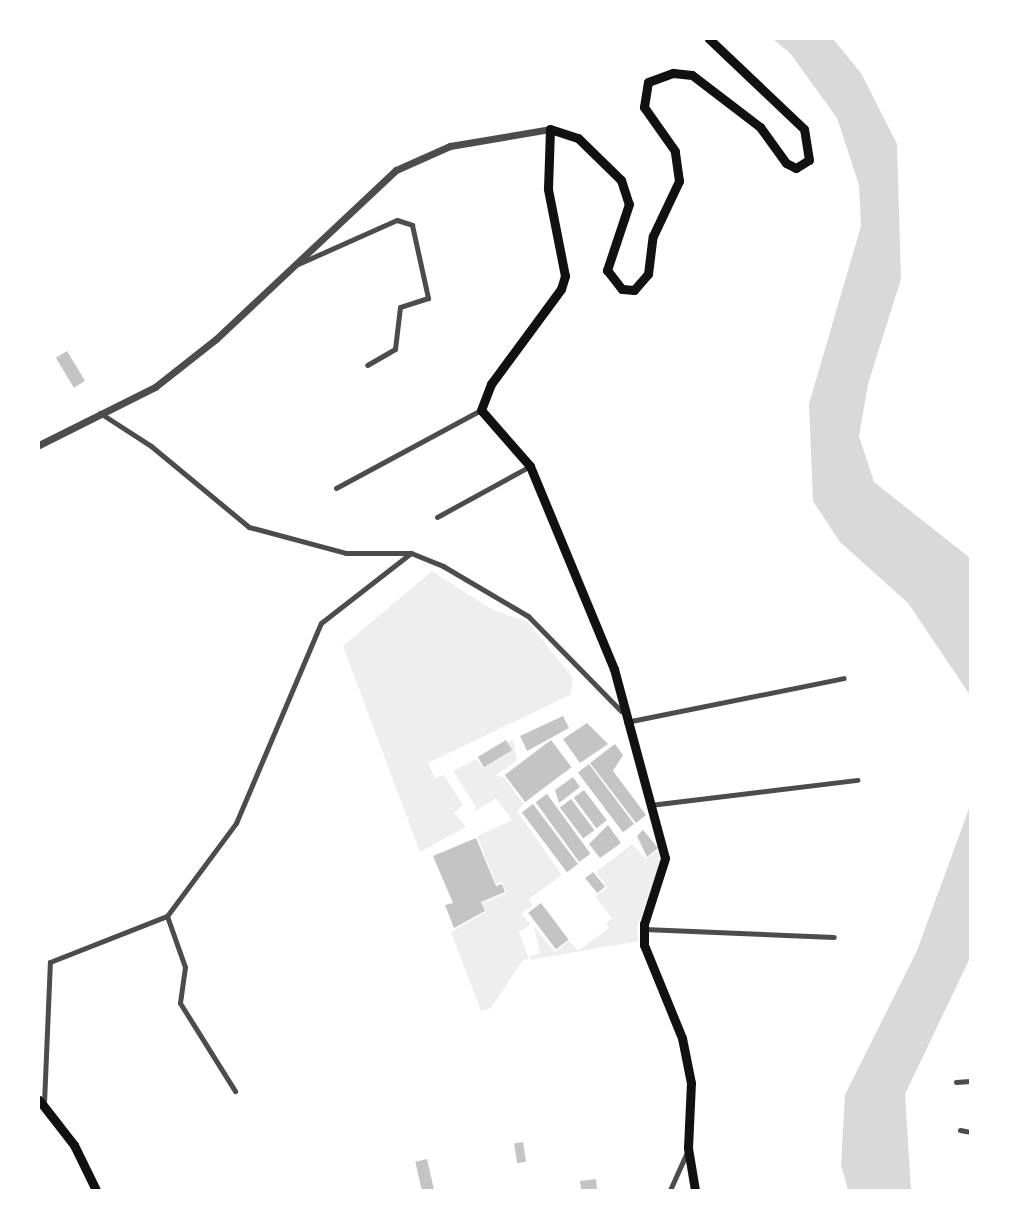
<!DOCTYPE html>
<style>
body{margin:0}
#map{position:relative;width:1009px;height:1229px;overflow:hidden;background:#fff;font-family:Cabin,sans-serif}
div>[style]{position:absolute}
.green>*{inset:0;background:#eee}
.water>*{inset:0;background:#d9d9d9}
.building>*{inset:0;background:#c4c4c4;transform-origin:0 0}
.minor>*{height:5px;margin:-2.5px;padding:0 2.5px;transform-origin:2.5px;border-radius:2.5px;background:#4c4c4c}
.tertiary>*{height:7px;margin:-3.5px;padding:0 3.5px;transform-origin:3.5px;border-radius:3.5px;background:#4c4c4c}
.primary>*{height:9px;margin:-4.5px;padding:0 4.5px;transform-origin:4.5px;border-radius:4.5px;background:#111}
.trunk>*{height:9px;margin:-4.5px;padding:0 4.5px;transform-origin:4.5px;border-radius:4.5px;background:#111}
span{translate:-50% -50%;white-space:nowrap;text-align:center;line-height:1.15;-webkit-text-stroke:4.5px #fff;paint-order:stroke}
.frame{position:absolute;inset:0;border:40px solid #fff;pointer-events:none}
</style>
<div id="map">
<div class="green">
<i style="clip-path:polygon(432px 571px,491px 609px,528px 622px,573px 678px,570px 695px,428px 763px,435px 778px,444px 775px,463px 805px,454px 813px,466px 827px,420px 852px,343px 646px)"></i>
<i style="clip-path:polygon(513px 740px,517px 760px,495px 776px,504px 777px,524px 804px,517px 811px,562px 875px,529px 899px,533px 905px,521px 914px,531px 924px,519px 932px,529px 959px,522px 961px,491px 1008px,481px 1011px,451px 932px,486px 912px,482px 903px,507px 893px,502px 882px,496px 884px,477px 836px,512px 820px,496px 798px,474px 812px,476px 807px,453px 771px,476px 759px,483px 768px,512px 751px,508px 742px)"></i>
<i style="clip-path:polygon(632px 844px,646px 859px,658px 850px,660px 863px,637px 928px,638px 941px,531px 960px,530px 956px,540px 953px,534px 926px,555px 952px,569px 941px,578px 951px,609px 928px,606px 923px,612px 918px,595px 896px,607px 888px,596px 872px)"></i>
</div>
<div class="water">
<i style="clip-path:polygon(773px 39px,833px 39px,861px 73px,897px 144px,901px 279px,868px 384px,859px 436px,874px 482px,970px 558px,970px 695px,908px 603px,840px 542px,813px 501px,809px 404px,861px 226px,859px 185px,837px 118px,790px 53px)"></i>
<i style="clip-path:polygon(970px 806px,970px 958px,905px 1094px,911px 1190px,848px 1190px,841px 1165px,845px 1095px,916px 953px)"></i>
</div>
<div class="building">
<i style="left:67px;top:351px;width:35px;height:13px;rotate:59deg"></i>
<i style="clip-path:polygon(563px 716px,569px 728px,527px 751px,520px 736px)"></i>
<i style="clip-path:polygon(587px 723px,608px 744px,580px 763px,563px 739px)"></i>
<i style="left:506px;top:740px;width:12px;height:33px;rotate:59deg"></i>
<i style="left:551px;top:740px;width:34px;height:58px;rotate:53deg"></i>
<i style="clip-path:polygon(615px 744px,623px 755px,613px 771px,646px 815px,636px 823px,590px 763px)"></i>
<i style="left:589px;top:764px;width:75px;height:14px;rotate:53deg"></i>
<i style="clip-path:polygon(573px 777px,580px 787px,559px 803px,555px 790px)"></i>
<i style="left:584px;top:790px;width:38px;height:13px;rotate:53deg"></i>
<i style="left:547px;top:794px;width:74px;height:14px;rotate:54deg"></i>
<i style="left:571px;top:799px;width:39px;height:14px;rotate:53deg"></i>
<i style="left:533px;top:804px;width:75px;height:14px;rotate:53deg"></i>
<i style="clip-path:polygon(608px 825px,621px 843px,600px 858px,589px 844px)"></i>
<i style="clip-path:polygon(643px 830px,658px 848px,647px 857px,637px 836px)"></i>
<i style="clip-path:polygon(476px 838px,496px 886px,502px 884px,505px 892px,481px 902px,485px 911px,454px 928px,445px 905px,453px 903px,433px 856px)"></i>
<i style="left:593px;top:872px;width:19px;height:10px;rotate:51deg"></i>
<i style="left:541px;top:903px;width:46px;height:16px;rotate:53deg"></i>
<i style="left:523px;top:1142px;width:20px;height:9px;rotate:81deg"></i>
<i style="left:427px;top:1159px;width:32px;height:12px;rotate:77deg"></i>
<i style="clip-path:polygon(596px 1179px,597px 1190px,581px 1190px,580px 1181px)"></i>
</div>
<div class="minor">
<i style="left:298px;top:264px;width:108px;rotate:-24deg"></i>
<i style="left:397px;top:220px;width:16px;rotate:18deg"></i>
<i style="left:412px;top:225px;width:75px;rotate:77.6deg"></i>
<i style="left:428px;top:298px;width:29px;rotate:162deg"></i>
<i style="left:400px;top:307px;width:42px;rotate:96.8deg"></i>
<i style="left:395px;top:349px;width:32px;rotate:150deg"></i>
<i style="left:100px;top:413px;width:61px;rotate:32.9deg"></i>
<i style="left:151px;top:446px;width:127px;rotate:39.6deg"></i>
<i style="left:249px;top:527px;width:100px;rotate:15deg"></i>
<i style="left:346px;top:553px;width:65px"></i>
<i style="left:411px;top:553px;width:35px;rotate:22deg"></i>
<i style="left:443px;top:566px;width:99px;rotate:30.5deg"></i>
<i style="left:528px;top:616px;width:133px;rotate:45.6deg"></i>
<i style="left:336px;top:488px;width:165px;rotate:-28.3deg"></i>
<i style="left:437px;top:517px;width:106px;rotate:-28.7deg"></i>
<i style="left:626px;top:722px;width:222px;rotate:-11.4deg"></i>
<i style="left:650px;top:805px;width:209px;rotate:-6.9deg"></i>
<i style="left:167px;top:916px;width:54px;rotate:70.6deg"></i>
<i style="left:185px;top:967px;width:36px;rotate:98deg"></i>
<i style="left:180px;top:1003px;width:104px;rotate:58deg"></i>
<i style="left:644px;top:929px;width:190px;rotate:2.4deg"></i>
<i style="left:956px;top:1082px;width:14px;rotate:-4deg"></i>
<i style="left:44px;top:1103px;width:141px;rotate:-87.6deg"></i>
<i style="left:50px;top:962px;width:126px;rotate:-21.5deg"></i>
<i style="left:167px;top:916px;width:116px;rotate:-53.4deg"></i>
<i style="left:236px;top:823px;width:217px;rotate:-67deg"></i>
<i style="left:321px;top:623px;width:114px;rotate:-37.9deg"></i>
<i style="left:960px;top:1130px;width:10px;rotate:11deg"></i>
<i style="left:670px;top:1190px;width:44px;rotate:-65.8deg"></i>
</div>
<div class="tertiary">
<i style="left:39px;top:445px;width:130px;rotate:-26.6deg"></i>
<i style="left:155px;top:387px;width:78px;rotate:-38.2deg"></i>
<i style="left:216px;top:339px;width:247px;rotate:-43.2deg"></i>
<i style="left:396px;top:170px;width:59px;rotate:-24deg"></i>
<i style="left:450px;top:146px;width:101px;rotate:-9.6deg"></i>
</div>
<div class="primary">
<i style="left:695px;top:1190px;width:43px;rotate:-99.5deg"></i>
<i style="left:688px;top:1148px;width:65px;rotate:-87.4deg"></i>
<i style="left:691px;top:1083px;width:46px;rotate:-101.3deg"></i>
<i style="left:682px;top:1038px;width:100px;rotate:-112.2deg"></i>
<i style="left:644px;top:945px;width:21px;rotate:-90deg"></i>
<i style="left:644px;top:924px;width:69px;rotate:-72.3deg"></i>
<i style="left:665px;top:858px;width:196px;rotate:-105.1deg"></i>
<i style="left:614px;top:669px;width:220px;rotate:-112.5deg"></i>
<i style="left:530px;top:466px;width:74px;rotate:-131.2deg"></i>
<i style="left:481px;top:410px;width:28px;rotate:-69deg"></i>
<i style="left:491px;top:384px;width:118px;rotate:-53.6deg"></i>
<i style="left:561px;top:289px;width:14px;rotate:-73deg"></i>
<i style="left:565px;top:276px;width:89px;rotate:-101.1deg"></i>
<i style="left:548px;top:189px;width:60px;rotate:-88.1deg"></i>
<i style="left:550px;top:129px;width:29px;rotate:18deg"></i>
<i style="left:578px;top:138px;width:60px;rotate:44.3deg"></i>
<i style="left:621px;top:180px;width:25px;rotate:72deg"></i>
<i style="left:629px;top:204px;width:70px;rotate:108.4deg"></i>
<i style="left:607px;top:270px;width:24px;rotate:52deg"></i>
<i style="left:622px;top:289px;width:12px;rotate:5deg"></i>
<i style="left:634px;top:290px;width:21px;rotate:-49deg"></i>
<i style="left:648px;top:274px;width:38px;rotate:-83deg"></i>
<i style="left:653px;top:236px;width:61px;rotate:-64.7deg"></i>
<i style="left:679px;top:181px;width:30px;rotate:-98deg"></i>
<i style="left:675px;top:151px;width:54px;rotate:-125.2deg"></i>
<i style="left:644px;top:107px;width:25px;rotate:-81deg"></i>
<i style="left:648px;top:82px;width:27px;rotate:-20deg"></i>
<i style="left:673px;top:73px;width:19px;rotate:6deg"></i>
<i style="left:692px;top:75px;width:86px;rotate:37.4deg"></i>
<i style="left:760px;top:127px;width:44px;rotate:54.2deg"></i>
<i style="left:786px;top:163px;width:11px;rotate:27deg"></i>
<i style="left:796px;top:168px;width:15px;rotate:-32deg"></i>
<i style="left:809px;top:160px;width:31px;rotate:-99deg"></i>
<i style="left:804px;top:129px;width:131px;rotate:-136.5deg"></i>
</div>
<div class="trunk">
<i style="left:39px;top:1100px;width:57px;rotate:52.1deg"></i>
<i style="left:74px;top:1145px;width:50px;rotate:63.9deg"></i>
</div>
<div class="frame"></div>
</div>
